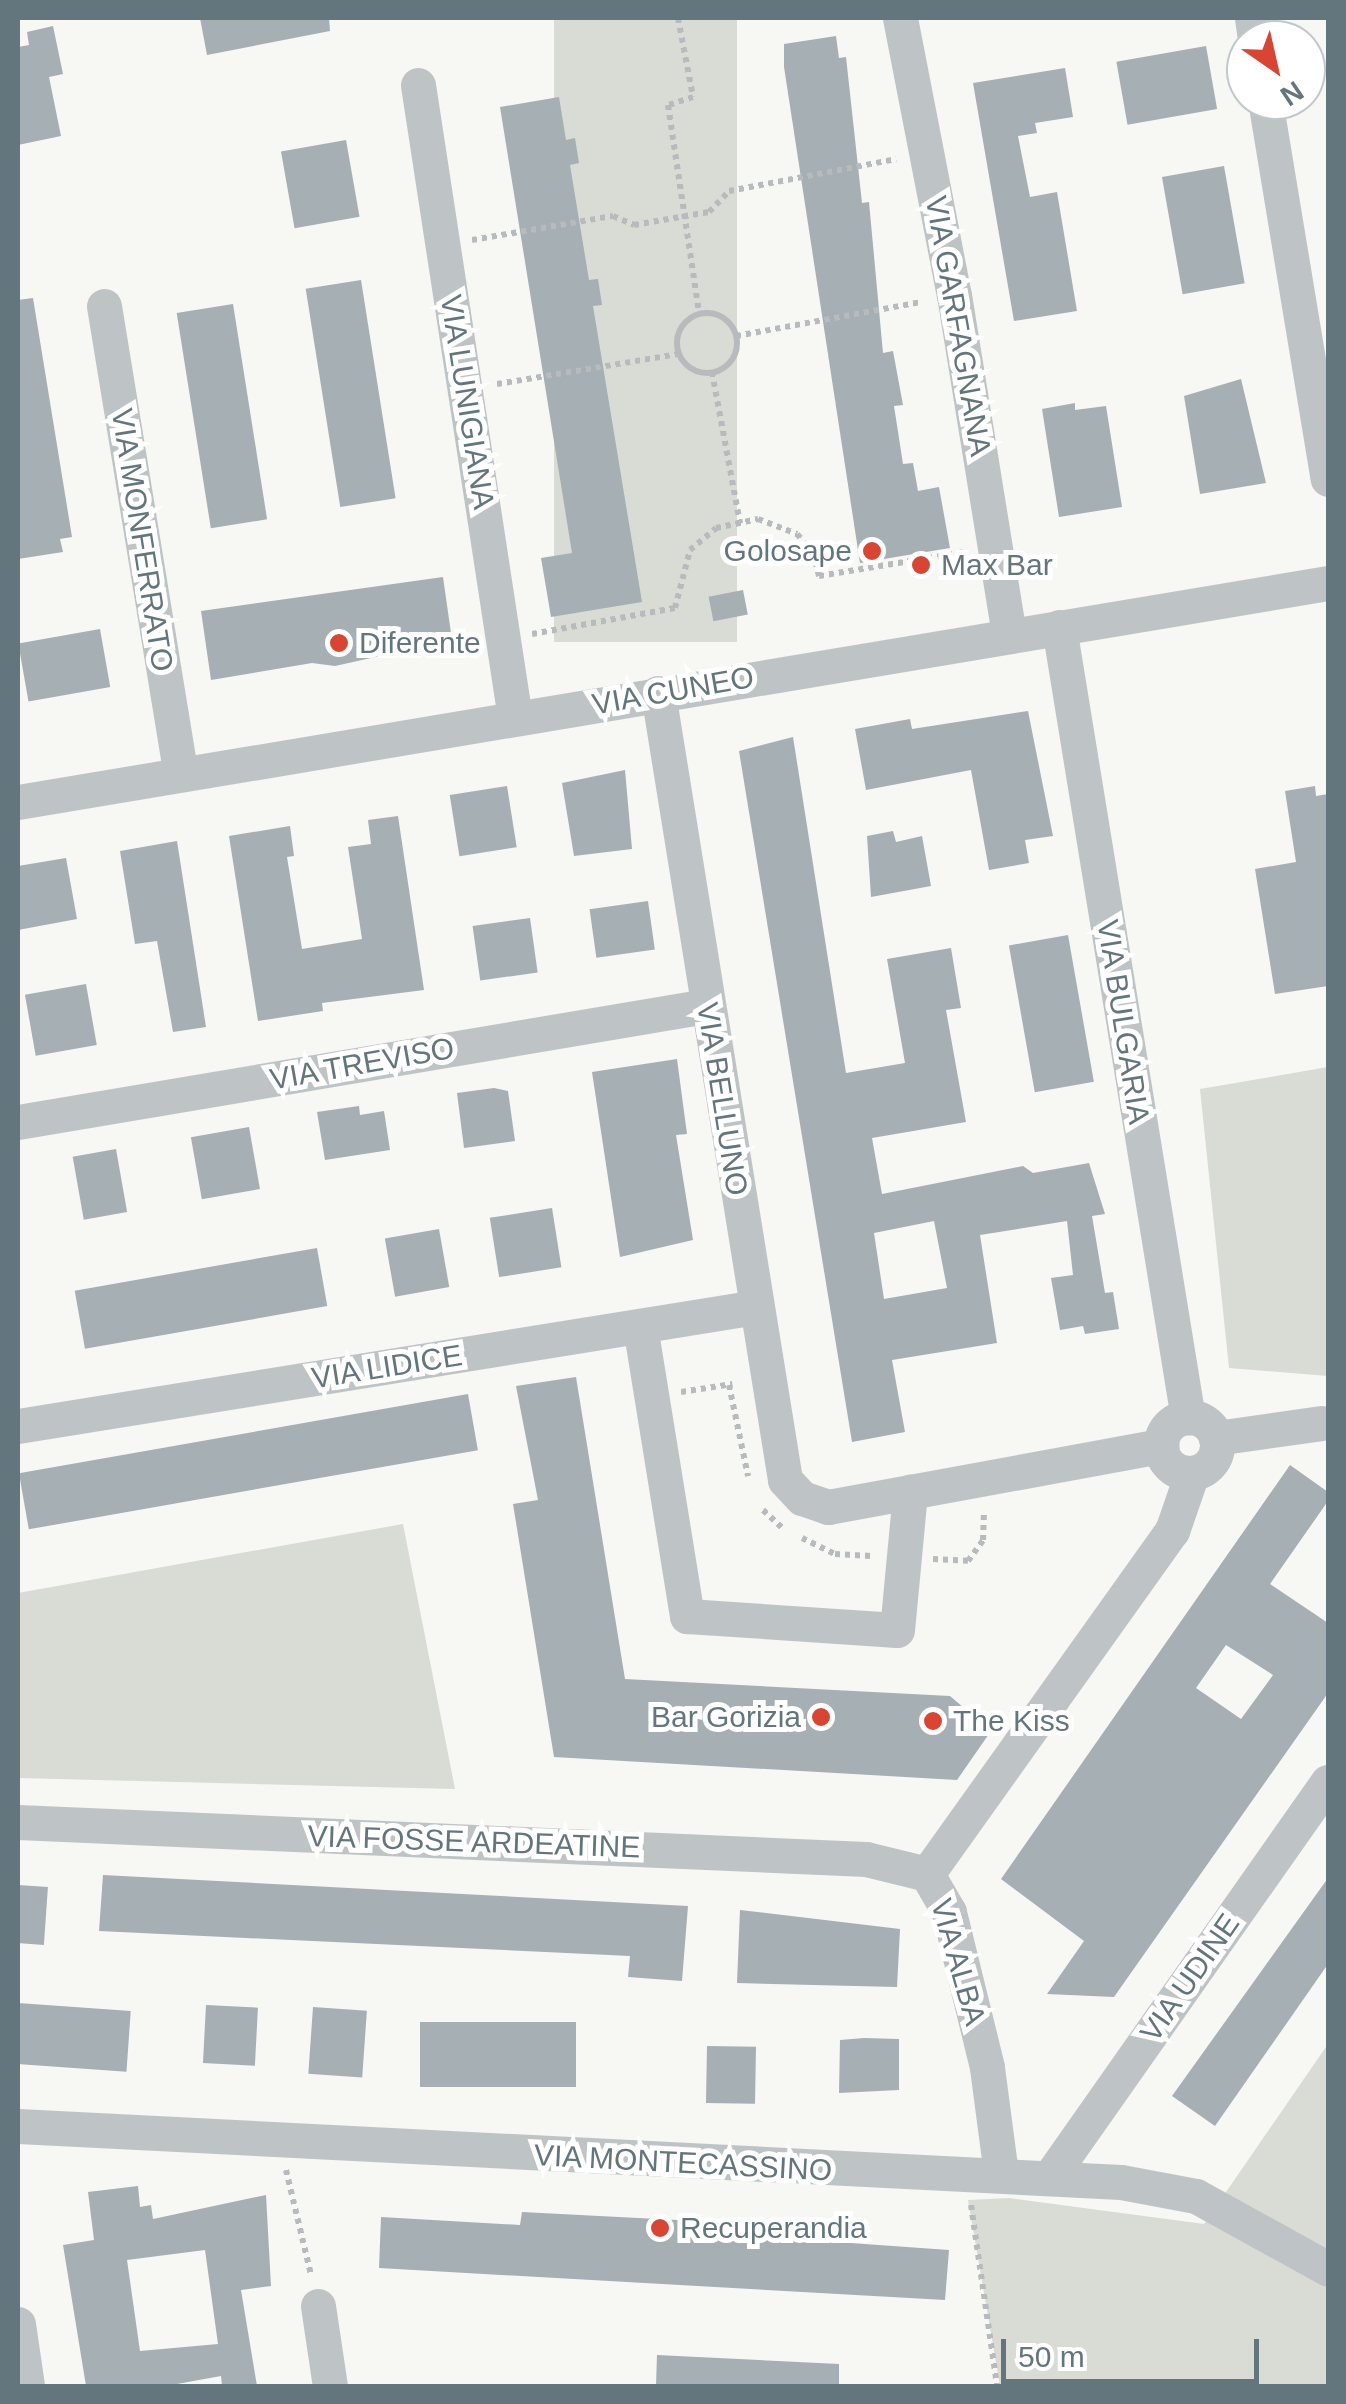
<!DOCTYPE html>
<style>
body{margin:0}
#map{position:relative;width:1346px;height:2404px;overflow:hidden;background:#f7f7f4;font-family:Helvetica,sans-serif}
div>[style]{position:absolute}
.green>*{inset:0;background:#d8dcd4;transform-origin:0 0}
.building>*{inset:0;background:#a6afb3;transform-origin:0 0}
.path>*{height:6px;margin-top:-3px;transform-origin:0;background:repeating-linear-gradient(90deg,#b7bbbd 0 5px,transparent 0 10px)}
.path>.ring{margin:-3px;padding:0;box-sizing:content-box;background:none;border:6px solid #b7bbbd;border-radius:50%}
.minor>*{height:35px;margin:-17.5px;padding:0 17.5px;transform-origin:17.5px;border-radius:17.5px;background:#bec4c6}
.minor>.ring{margin:-17.5px;padding:0;box-sizing:content-box;background:none;border:35px solid #bec4c6;border-radius:50%}
.dots>*{width:28px;height:28px;translate:-50% -50%;box-sizing:border-box;border:5px solid #fff;border-radius:50%}
span{translate:-50% -50%;white-space:nowrap;text-align:center;line-height:1.15;-webkit-text-stroke:10px #fff;paint-order:stroke}
.street-label{font-size:30px;color:#64767d}
.poi-label{font-size:30px;color:#64767d}
.right{translate:-100% -50%;text-align:right}
.left{translate:0 -50%;text-align:left}
.frame{position:absolute;inset:0;border:20px solid #64767d;pointer-events:none}
.north{position:absolute;left:1226px;top:20px;width:100px;height:100px;box-sizing:border-box;background:#fff;border:2px solid #c1c8cb;border-radius:50%;rotate:146deg;font-size:28px;font-weight:700;line-height:40px;text-align:center;color:#64767d}
.north::after{content:'';display:block;margin:auto;width:35px;height:45px;background:#d94533;clip-path:polygon(50% 0,100% 100%,50% 72%,0 100%)}
.scale{position:absolute;left:1001px;top:2339px;width:258px;height:45px;box-sizing:border-box;border:5px solid #64767d;border-top:0;padding-left:12px;font-size:30px;line-height:35px;white-space:nowrap;color:#64767d;-webkit-text-stroke:8px #fff;paint-order:stroke}
</style>
<div id="map">
<div class="green">
<i style="left:554px;top:18px;width:183px;height:624px"></i>
<i style="clip-path:polygon(1328px 1067px,1328px 1376px,1229px 1368px,1200px 1089px)"></i>
<i style="clip-path:polygon(403px 1524px,455px 1789px,18px 1778px,18px 1593px)"></i>
<i style="clip-path:polygon(1328px 2044px,1328px 2386px,1000px 2386px,968px 2200px,1009px 2198px,1204px 2224px)"></i>
</div>
<div class="building">
<i style="clip-path:polygon(200px 18px,329px 18px,330px 31px,207px 55px)"></i>
<i style="clip-path:polygon(53px 26px,63px 74px,49px 77px,61px 136px,18px 145px,18px 47px,29px 45px,27px 32px)"></i>
<i style="clip-path:polygon(836px 36px,839px 58px,846px 57px,862px 203px,869px 202px,883px 353px,893px 351px,903px 405px,894px 406px,903px 464px,913px 463px,918px 491px,939px 487px,950px 548px,860px 563px,784px 67px,784px 44px)"></i>
<i style="left:1206px;top:46px;width:64px;height:91px;rotate:80deg"></i>
<i style="clip-path:polygon(1065px 68px,1073px 117px,1035px 123px,1037px 133px,1018px 136px,1030px 197px,1057px 192px,1077px 311px,1014px 321px,973px 83px)"></i>
<i style="clip-path:polygon(559px 97px,566px 140px,575px 138px,579px 163px,570px 165px,589px 280px,598px 279px,602px 305px,593px 306px,642px 602px,551px 617px,541px 558px,572px 553px,500px 107px)"></i>
<i style="left:346px;top:140px;width:78px;height:66px;rotate:80deg"></i>
<i style="left:1224px;top:166px;width:119px;height:63px;rotate:80deg"></i>
<i style="left:361px;top:280px;width:221px;height:56px;rotate:81deg"></i>
<i style="clip-path:polygon(33px 298px,72px 537px,60px 539px,63px 552px,18px 559px,18px 300px)"></i>
<i style="left:233px;top:304px;width:218px;height:57px;rotate:81deg"></i>
<i style="clip-path:polygon(1241px 379px,1266px 483px,1200px 494px,1184px 396px)"></i>
<i style="clip-path:polygon(1075px 403px,1075px 410px,1106px 406px,1122px 507px,1059px 517px,1042px 409px)"></i>
<i style="clip-path:polygon(443px 577px,452px 640px,335px 666px,312px 663px,211px 680px,201px 611px)"></i>
<i style="left:743px;top:590px;width:25px;height:35px;rotate:79deg"></i>
<i style="left:100px;top:629px;width:59px;height:83px;rotate:80deg"></i>
<i style="clip-path:polygon(1028px 711px,1053px 836px,1025px 840px,1029px 863px,989px 870px,971px 770px,866px 790px,855px 729px,910px 719px,912px 729px)"></i>
<i style="clip-path:polygon(evenodd,793px 737px,846px 1073px,905px 1063px,887px 959px,951px 948px,961px 1008px,946px 1010px,966px 1122px,872px 1138px,882px 1194px,1023px 1166px,1033px 1173px,1089px 1163px,1105px 1214px,1092px 1216px,1105px 1293px,1113px 1292px,1119px 1329px,1085px 1334px,1083px 1326px,1060px 1330px,1051px 1278px,1073px 1275px,1067px 1221px,980px 1235px,997px 1343px,892px 1360px,905px 1432px,852px 1442px,739px 751px,793px 737px,934px 1221px,947px 1288px,884px 1299px,874px 1233px,934px 1221px)"></i>
<i style="clip-path:polygon(625px 770px,632px 849px,574px 856px,562px 783px)"></i>
<i style="left:507px;top:786px;width:62px;height:58px;rotate:81deg"></i>
<i style="clip-path:polygon(1315px 786px,1316px 796px,1328px 794px,1328px 986px,1275px 994px,1255px 869px,1296px 862px,1285px 791px)"></i>
<i style="clip-path:polygon(398px 816px,424px 990px,322px 1003px,323px 1011px,258px 1021px,229px 836px,290px 826px,294px 856px,287px 857px,302px 949px,362px 939px,348px 847px,371px 844px,368px 820px)"></i>
<i style="clip-path:polygon(893px 831px,896px 842px,922px 836px,931px 886px,871px 897px,867px 836px)"></i>
<i style="clip-path:polygon(177px 841px,206px 1027px,173px 1032px,157px 941px,135px 944px,120px 851px)"></i>
<i style="clip-path:polygon(66px 858px,77px 919px,18px 930px,18px 866px)"></i>
<i style="left:648px;top:901px;width:49px;height:59px;rotate:82deg"></i>
<i style="left:530px;top:918px;width:55px;height:58px;rotate:82deg"></i>
<i style="left:1068px;top:935px;width:149px;height:60px;rotate:80deg"></i>
<i style="left:86px;top:984px;width:62px;height:62px;rotate:80deg"></i>
<i style="clip-path:polygon(677px 1059px,687px 1134px,676px 1135px,693px 1240px,620px 1257px,592px 1072px)"></i>
<i style="clip-path:polygon(494px 1088px,508px 1091px,515px 1141px,464px 1148px,457px 1093px)"></i>
<i style="clip-path:polygon(359px 1106px,360px 1115px,384px 1111px,390px 1150px,325px 1160px,317px 1112px)"></i>
<i style="left:249px;top:1127px;width:63px;height:59px;rotate:80deg"></i>
<i style="left:116px;top:1149px;width:64px;height:44px;rotate:80deg"></i>
<i style="left:552px;top:1208px;width:60px;height:63px;rotate:81deg"></i>
<i style="left:439px;top:1229px;width:59px;height:55px;rotate:80deg"></i>
<i style="left:317px;top:1248px;width:59px;height:246px;rotate:80deg"></i>
<i style="clip-path:polygon(576px 1377px,625px 1679px,950px 1696px,991px 1731px,957px 1780px,554px 1757px,513px 1504px,538px 1500px,516px 1386px)"></i>
<i style="left:468px;top:1394px;width:57px;height:456px;rotate:80deg"></i>
<i style="clip-path:polygon(evenodd,1290px 1465px,1328px 1492px,1328px 1501px,1270px 1584px,1328px 1623px,1328px 1693px,1114px 1997px,1047px 1994px,1084px 1941px,1001px 1879px,1290px 1465px,1226px 1645px,1273px 1675px,1241px 1719px,1196px 1688px,1226px 1645px)"></i>
<i style="clip-path:polygon(103px 1875px,688px 1906px,682px 1981px,628px 1977px,630px 1956px,99px 1931px)"></i>
<i style="clip-path:polygon(1328px 1878px,1328px 1964px,1215px 2126px,1172px 2096px)"></i>
<i style="left:18px;top:1885px;width:30px;height:58px;rotate:4deg"></i>
<i style="clip-path:polygon(740px 1910px,900px 1929px,897px 1987px,737px 1983px)"></i>
<i style="left:18px;top:2003px;width:113px;height:61px;rotate:4deg"></i>
<i style="left:206px;top:2005px;width:52px;height:58px;rotate:3deg"></i>
<i style="left:313px;top:2007px;width:54px;height:67px;rotate:4deg"></i>
<i style="left:420px;top:2022px;width:156px;height:65px"></i>
<i style="clip-path:polygon(864px 2038px,899px 2039px,899px 2090px,839px 2093px,840px 2040px)"></i>
<i style="left:707px;top:2046px;width:49px;height:57px;rotate:1deg"></i>
<i style="clip-path:polygon(evenodd,138px 2186px,140px 2207px,151px 2205px,153px 2219px,266px 2195px,271px 2286px,241px 2290px,257px 2386px,222px 2386px,221px 2376px,166px 2386px,86px 2386px,63px 2245px,94px 2240px,88px 2192px,138px 2186px,205px 2250px,218px 2344px,140px 2351px,127px 2260px,205px 2250px)"></i>
<i style="clip-path:polygon(522px 2212px,810px 2227px,808px 2240px,949px 2250px,945px 2300px,379px 2268px,381px 2217px,520px 2225px)"></i>
<i style="clip-path:polygon(657px 2355px,839px 2364px,839px 2386px,656px 2386px)"></i>
</div>
<div class="path">
<i style="left:678px;top:18px;width:80px;rotate:79.2deg"></i>
<i style="left:693px;top:97px;width:26px;rotate:162deg"></i>
<i style="left:668px;top:105px;width:210px;rotate:81.5deg"></i>
<i style="left:472px;top:240px;width:143px;rotate:-9.7deg"></i>
<i style="left:613px;top:216px;width:23px;rotate:23deg"></i>
<i style="left:634px;top:225px;width:76px;rotate:-9.8deg"></i>
<i style="left:709px;top:212px;width:29px;rotate:-46deg"></i>
<i style="left:729px;top:191px;width:170px;rotate:-10.8deg"></i>
<i class="ring" style="left:677px;top:313px;width:54px;height:54px"></i>
<i style="left:736px;top:336px;width:189px;rotate:-10.4deg"></i>
<i style="left:712px;top:372px;width:154px;rotate:79.5deg"></i>
<i style="left:497px;top:384px;width:183px;rotate:-9.4deg"></i>
<i style="left:532px;top:634px;width:145px;rotate:-10.3deg"></i>
<i style="left:675px;top:608px;width:60px;rotate:-75.5deg"></i>
<i style="left:690px;top:550px;width:34px;rotate:-40deg"></i>
<i style="left:716px;top:528px;width:43px;rotate:-12.1deg"></i>
<i style="left:758px;top:519px;width:42px;rotate:21deg"></i>
<i style="left:797px;top:534px;width:24px;rotate:48deg"></i>
<i style="left:813px;top:552px;width:25px;rotate:76deg"></i>
<i style="left:819px;top:576px;width:148px;rotate:-9.3deg"></i>
<i style="left:729px;top:1385px;width:93px;rotate:78.2deg"></i>
<i style="left:681px;top:1392px;width:52px;rotate:-8.9deg"></i>
<i style="left:763px;top:1510px;width:26px;rotate:43deg"></i>
<i style="left:802px;top:1538px;width:37px;rotate:26deg"></i>
<i style="left:835px;top:1554px;width:36px;rotate:3deg"></i>
<i style="left:933px;top:1559px;width:35px;rotate:3deg"></i>
<i style="left:968px;top:1561px;width:26px;rotate:-54deg"></i>
<i style="left:983px;top:1540px;width:27px;rotate:-88deg"></i>
<i style="left:286px;top:2170px;width:108px;rotate:76.6deg"></i>
<i style="left:971px;top:2205px;width:183px;rotate:81.8deg"></i>
</div>
<div class="minor">
<i style="left:900px;top:18px;width:282px;rotate:79deg"></i>
<i style="left:954px;top:295px;width:344px;rotate:80.8deg"></i>
<i style="left:1252px;top:18px;width:22px;rotate:82deg"></i>
<i style="left:418px;top:85px;width:640px;rotate:81.29deg"></i>
<i style="left:1265px;top:100px;width:384px;rotate:80.6deg"></i>
<i style="left:104px;top:306px;width:474px;rotate:80.7deg"></i>
<i style="left:1059px;top:627px;width:801px;rotate:80.74deg"></i>
<i style="left:658px;top:693px;width:797px;rotate:80.83deg"></i>
<i style="left:785px;top:1480px;width:25px;rotate:47deg"></i>
<i style="left:802px;top:1498px;width:28px;rotate:19deg"></i>
<i style="left:828px;top:1507px;width:339px;rotate:-10.4deg"></i>
<i style="left:18px;top:802px;width:1328px;rotate:-9.49deg"></i>
<i style="left:18px;top:1122px;width:698px;rotate:-9.57deg"></i>
<i style="left:640px;top:1326px;width:294px;rotate:80.8deg"></i>
<i style="left:687px;top:1616px;width:210px;rotate:3.8deg"></i>
<i style="left:897px;top:1630px;width:139px;rotate:-84.6deg"></i>
<i class="ring" style="left:1161px;top:1417px;width:21px;height:21px"></i>
<i style="left:18px;top:1426px;width:748px;rotate:-9.16deg"></i>
<i style="left:1216px;top:1438px;width:106px;rotate:-8.1deg"></i>
<i style="left:18px;top:1822px;width:849px;rotate:2.5deg"></i>
<i style="left:866px;top:1859px;width:63px;rotate:13.8deg"></i>
<i style="left:18px;top:2126px;width:1104px;rotate:2.91deg"></i>
<i style="left:1121px;top:2182px;width:76px;rotate:10.6deg"></i>
<i style="left:1196px;top:2196px;width:151px;rotate:28.9deg"></i>
<i style="left:1001px;top:2174px;width:108px;rotate:-97.5deg"></i>
<i style="left:987px;top:2067px;width:160px;rotate:-103.8deg"></i>
<i style="left:949px;top:1912px;width:44px;rotate:-120.1deg"></i>
<i style="left:927px;top:1874px;width:422px;rotate:-54.5deg"></i>
<i style="left:1172px;top:1531px;width:61px;rotate:-71deg"></i>
<i style="left:1052px;top:2174px;width:479px;rotate:-54.9deg"></i>
<i style="left:318px;top:2306px;width:81px;rotate:81.5deg"></i>
<i style="left:18px;top:2324px;width:63px;rotate:81.7deg"></i>
</div>
<div class="dots">
<i style="left:872px;top:551px;background:#d94533"></i>
<i style="left:921px;top:565px;background:#d94533"></i>
<i style="left:339px;top:643px;background:#d94533"></i>
<i style="left:821px;top:1717px;background:#d94533"></i>
<i style="left:933px;top:1721px;background:#d94533"></i>
<i style="left:660px;top:2228px;background:#d94533"></i>
</div>
<div class="street-label">
<span style="left:958px;top:326px;rotate:80deg">VIA GARFAGNANA</span>
<span style="left:467px;top:402px;rotate:81deg">VIA LUNIGIANA</span>
<span style="left:142px;top:540px;rotate:81deg">VIA MONFERRATO</span>
<span style="left:673px;top:691px;rotate:-10deg">VIA CUNEO</span>
<span style="left:1123px;top:1022px;rotate:81deg">VIA BULGARIA</span>
<span style="left:362px;top:1064px;rotate:-10deg">VIA TREVISO</span>
<span style="left:722px;top:1099px;rotate:81deg">VIA BELLUNO</span>
<span style="left:387px;top:1367px;rotate:-9deg">VIA LIDICE</span>
<span style="left:474px;top:1842px;rotate:2deg">VIA FOSSE ARDEATINE</span>
<span style="left:958px;top:1962px;rotate:74deg">VIA ALBA</span>
<span style="left:1190px;top:1978px;rotate:-55deg">VIA UDINE</span>
<span style="left:683px;top:2163px;rotate:3deg">VIA MONTECASSINO</span>
</div>
<div class="poi-label">
<span class="right" style="left:852px;top:551px">Golosape</span>
<span class="left" style="left:941px;top:565px">Max Bar</span>
<span class="left" style="left:359px;top:643px">Diferente</span>
<span class="right" style="left:801px;top:1717px">Bar Gorizia</span>
<span class="left" style="left:953px;top:1721px">The Kiss</span>
<span class="left" style="left:680px;top:2228px">Recuperandia</span>
</div>
<div class="frame"></div>
<div class="north">N</div>
<div class="scale">50 m</div>
</div>
